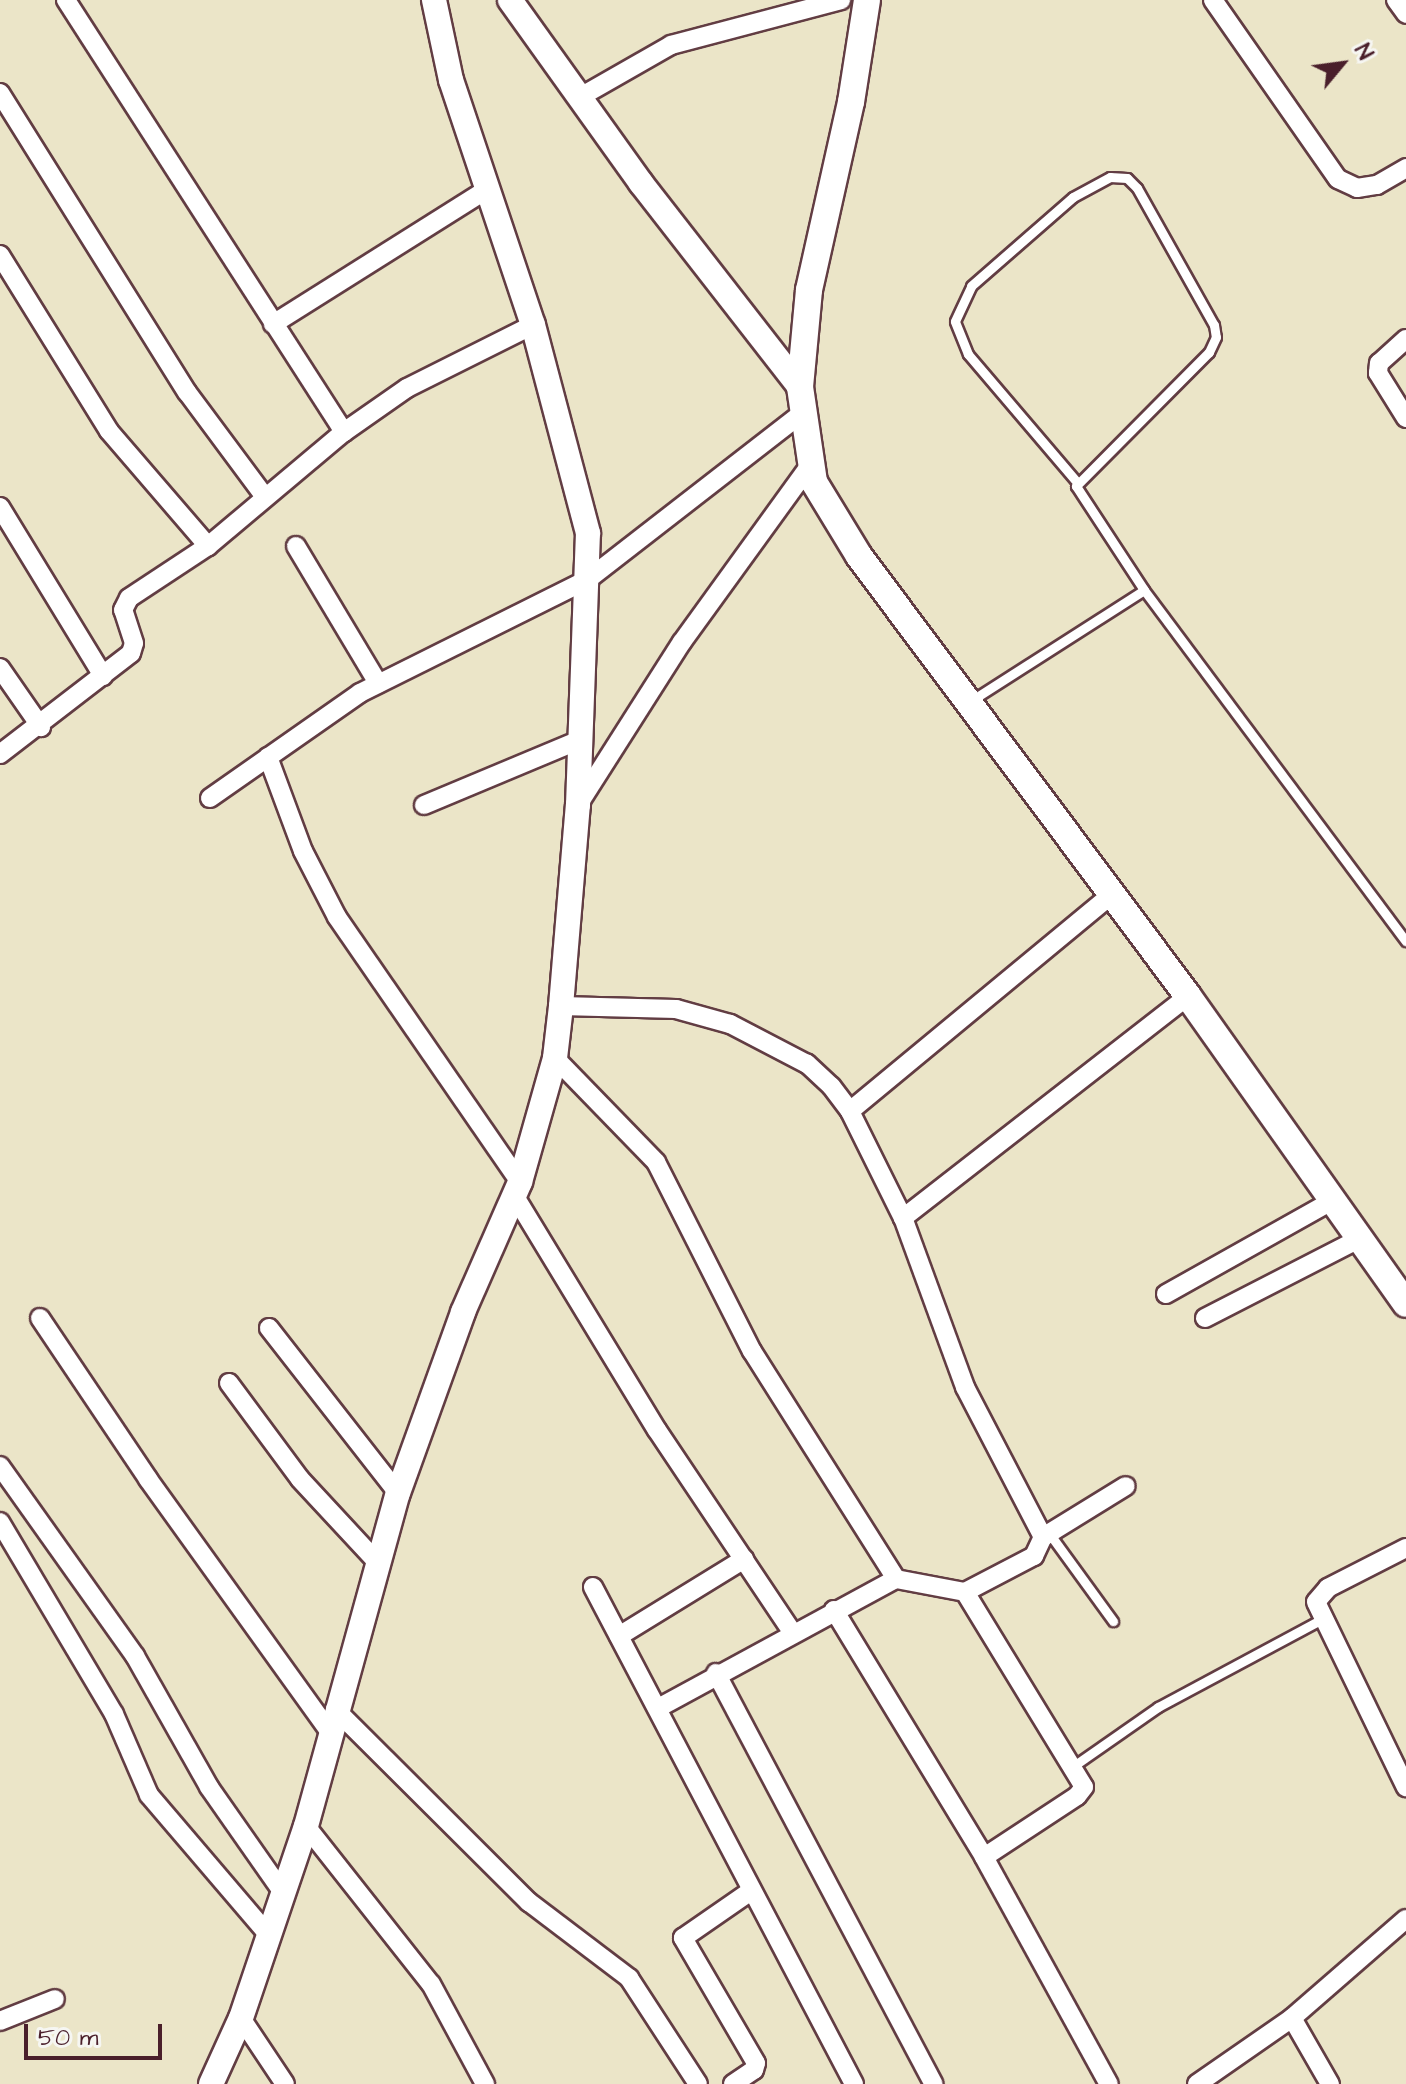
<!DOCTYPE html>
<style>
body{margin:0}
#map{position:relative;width:1406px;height:2084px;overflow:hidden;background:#ebe5c8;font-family:"Architects Daughter",sans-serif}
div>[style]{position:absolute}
.roads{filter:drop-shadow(2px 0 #623d43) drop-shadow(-2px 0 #623d43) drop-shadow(0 2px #623d43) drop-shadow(0 -2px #623d43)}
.service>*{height:9px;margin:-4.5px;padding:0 4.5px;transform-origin:4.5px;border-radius:4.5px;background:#fff}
.minor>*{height:18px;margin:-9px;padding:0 9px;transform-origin:9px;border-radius:9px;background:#fff}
.tertiary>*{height:24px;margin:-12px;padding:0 12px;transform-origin:12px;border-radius:12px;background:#fff}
.secondary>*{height:26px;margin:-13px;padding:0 13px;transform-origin:13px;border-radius:13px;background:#fff}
span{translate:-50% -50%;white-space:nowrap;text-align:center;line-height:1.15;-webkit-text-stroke:6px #f6f6f2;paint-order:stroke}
.north{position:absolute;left:1302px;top:24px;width:80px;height:80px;-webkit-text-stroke:6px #f6f6f2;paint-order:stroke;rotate:61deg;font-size:22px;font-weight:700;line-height:32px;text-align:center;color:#4a1f2b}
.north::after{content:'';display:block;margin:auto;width:28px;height:36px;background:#4a1f2b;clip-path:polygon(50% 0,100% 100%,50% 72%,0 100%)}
.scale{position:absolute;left:24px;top:2024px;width:138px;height:36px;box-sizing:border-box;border:4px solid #4a1f2b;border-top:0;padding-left:10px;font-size:24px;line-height:28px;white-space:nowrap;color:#4a1f2b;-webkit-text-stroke:6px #f6f6f2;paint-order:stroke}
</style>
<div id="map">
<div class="roads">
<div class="service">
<i style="left:1076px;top:481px;width:167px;rotate:-130.4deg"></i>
<i style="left:968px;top:354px;width:35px;rotate:-112deg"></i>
<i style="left:955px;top:321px;width:38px;rotate:-65deg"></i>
<i style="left:971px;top:286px;width:135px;rotate:-41.1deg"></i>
<i style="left:1073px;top:197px;width:42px;rotate:-28.4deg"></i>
<i style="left:1110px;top:177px;width:17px;rotate:3deg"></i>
<i style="left:1127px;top:178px;width:14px;rotate:45deg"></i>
<i style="left:1137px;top:188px;width:157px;rotate:60.7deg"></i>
<i style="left:1214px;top:325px;width:12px;rotate:81deg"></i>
<i style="left:1216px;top:337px;width:17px;rotate:115deg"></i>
<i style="left:1209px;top:352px;width:189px;rotate:134.8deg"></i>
<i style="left:1076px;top:486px;width:124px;rotate:56.8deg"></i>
<i style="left:1144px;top:590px;width:438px;rotate:53.3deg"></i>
<i style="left:972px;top:700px;width:204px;rotate:-32.6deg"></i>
<i style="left:1049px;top:1533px;width:109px;rotate:54deg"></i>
<i style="left:1072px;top:1767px;width:105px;rotate:-34.9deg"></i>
<i style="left:1158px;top:1707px;width:186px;rotate:-28.2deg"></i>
</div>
<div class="minor">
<i style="left:66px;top:0;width:514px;rotate:57.24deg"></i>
<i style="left:1213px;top:0;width:218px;rotate:55.1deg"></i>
<i style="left:1338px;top:179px;width:21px;rotate:25deg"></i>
<i style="left:1357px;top:188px;width:20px;rotate:-9deg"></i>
<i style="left:1377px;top:185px;width:34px;rotate:-30deg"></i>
<i style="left:1396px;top:0;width:17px;rotate:54deg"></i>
<i style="left:0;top:93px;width:353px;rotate:58deg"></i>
<i style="left:187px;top:392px;width:131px;rotate:53.4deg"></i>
<i style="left:580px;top:97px;width:105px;rotate:-29.7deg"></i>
<i style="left:671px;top:45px;width:176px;rotate:-14.8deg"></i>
<i style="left:0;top:255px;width:207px;rotate:58.2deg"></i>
<i style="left:109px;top:431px;width:152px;rotate:49.3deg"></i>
<i style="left:273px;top:324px;width:249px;rotate:-32.2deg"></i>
<i style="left:1406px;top:339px;width:36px;rotate:138deg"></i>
<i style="left:1379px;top:363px;width:10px;rotate:96deg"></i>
<i style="left:1378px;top:373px;width:53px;rotate:58.1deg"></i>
<i style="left:0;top:507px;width:198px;rotate:58.6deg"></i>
<i style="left:296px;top:546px;width:160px;rotate:59.1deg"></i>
<i style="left:0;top:668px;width:72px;rotate:55.2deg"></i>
<i style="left:0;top:754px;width:165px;rotate:-37.6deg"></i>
<i style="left:131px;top:653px;width:10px;rotate:-73deg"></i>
<i style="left:134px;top:643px;width:35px;rotate:-108deg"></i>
<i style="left:123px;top:610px;width:13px;rotate:-63deg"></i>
<i style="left:129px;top:598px;width:95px;rotate:-33.4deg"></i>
<i style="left:208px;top:546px;width:177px;rotate:-40deg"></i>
<i style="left:344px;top:432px;width:77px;rotate:-34.9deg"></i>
<i style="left:407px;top:388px;width:141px;rotate:-26.6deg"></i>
<i style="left:268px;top:757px;width:100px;rotate:69.6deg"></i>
<i style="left:303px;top:851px;width:74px;rotate:62.7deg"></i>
<i style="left:337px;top:917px;width:322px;rotate:55.4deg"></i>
<i style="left:210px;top:798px;width:183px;rotate:-35deg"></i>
<i style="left:360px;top:693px;width:254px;rotate:-26.5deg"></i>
<i style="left:587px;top:580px;width:271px;rotate:-37.8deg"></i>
<i style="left:424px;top:805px;width:166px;rotate:-22.7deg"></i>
<i style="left:578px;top:805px;width:193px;rotate:-57.5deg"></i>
<i style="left:682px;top:642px;width:218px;rotate:-54.1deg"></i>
<i style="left:555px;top:1058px;width:145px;rotate:45.8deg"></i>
<i style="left:656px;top:1162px;width:212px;rotate:63.1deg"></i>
<i style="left:752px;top:1351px;width:270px;rotate:57.7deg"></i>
<i style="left:896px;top:1579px;width:70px;rotate:10.7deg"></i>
<i style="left:965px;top:1592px;width:78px;rotate:-27.6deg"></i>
<i style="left:1034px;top:1556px;width:21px;rotate:-65deg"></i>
<i style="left:1043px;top:1537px;width:169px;rotate:-117.5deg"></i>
<i style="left:965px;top:1387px;width:180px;rotate:-110.1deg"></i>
<i style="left:903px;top:1218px;width:119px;rotate:-116.4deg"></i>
<i style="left:850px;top:1111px;width:31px;rotate:-127deg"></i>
<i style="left:831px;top:1086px;width:33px;rotate:-137deg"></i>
<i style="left:807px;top:1064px;width:87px;rotate:-152.5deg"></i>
<i style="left:730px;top:1024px;width:56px;rotate:-164.5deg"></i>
<i style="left:676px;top:1009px;width:115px;rotate:-178.5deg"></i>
<i style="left:850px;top:1111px;width:340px;rotate:-39.6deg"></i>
<i style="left:514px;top:1195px;width:275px;rotate:58.7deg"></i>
<i style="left:657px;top:1430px;width:243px;rotate:56.2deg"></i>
<i style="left:903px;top:1218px;width:361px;rotate:-37.9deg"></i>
<i style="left:1166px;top:1294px;width:190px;rotate:-29.3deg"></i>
<i style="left:40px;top:1318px;width:194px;rotate:56.1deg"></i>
<i style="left:148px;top:1479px;width:310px;rotate:54.3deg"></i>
<i style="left:1205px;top:1318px;width:173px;rotate:-27.2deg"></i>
<i style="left:269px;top:1328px;width:209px;rotate:52deg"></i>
<i style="left:229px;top:1383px;width:119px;rotate:53.5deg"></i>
<i style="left:300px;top:1479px;width:113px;rotate:47.1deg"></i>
<i style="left:0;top:1466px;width:233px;rotate:54.6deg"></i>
<i style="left:135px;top:1656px;width:150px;rotate:60.5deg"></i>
<i style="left:209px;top:1787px;width:126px;rotate:55deg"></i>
<i style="left:0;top:1522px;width:223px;rotate:59.3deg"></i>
<i style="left:114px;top:1714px;width:88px;rotate:66.6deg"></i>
<i style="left:149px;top:1795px;width:182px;rotate:49.5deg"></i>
<i style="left:1043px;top:1537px;width:97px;rotate:-31.6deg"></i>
<i style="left:1406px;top:1548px;width:88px;rotate:152.9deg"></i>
<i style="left:1328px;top:1588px;width:18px;rotate:131deg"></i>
<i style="left:1316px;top:1602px;width:206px;rotate:64.1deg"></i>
<i style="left:593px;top:1587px;width:561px;rotate:62.29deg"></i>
<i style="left:965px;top:1592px;width:228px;rotate:58.6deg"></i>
<i style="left:1084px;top:1787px;width:11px;rotate:128deg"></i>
<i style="left:1077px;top:1796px;width:111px;rotate:146.7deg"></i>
<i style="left:834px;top:1610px;width:289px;rotate:58.7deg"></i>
<i style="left:984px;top:1857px;width:259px;rotate:61.2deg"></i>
<i style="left:619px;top:1636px;width:147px;rotate:-31.6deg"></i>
<i style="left:716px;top:1673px;width:465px;rotate:62.1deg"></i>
<i style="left:658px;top:1708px;width:271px;rotate:-28.5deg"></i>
<i style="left:335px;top:1709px;width:274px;rotate:44.9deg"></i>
<i style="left:529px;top:1902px;width:126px;rotate:37.2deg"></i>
<i style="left:629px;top:1978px;width:126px;rotate:56.9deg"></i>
<i style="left:306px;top:1826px;width:201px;rotate:51.7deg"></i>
<i style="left:431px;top:1984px;width:114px;rotate:61.6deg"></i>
<i style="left:241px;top:2018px;width:79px;rotate:56.3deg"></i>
<i style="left:1292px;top:2018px;width:76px;rotate:60.1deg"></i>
<i style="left:0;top:2021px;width:59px;rotate:-21.8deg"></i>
<i style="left:733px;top:2084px;width:25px;rotate:-34deg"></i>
<i style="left:754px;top:2070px;width:7px;rotate:-74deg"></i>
<i style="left:756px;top:2063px;width:145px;rotate:-120.3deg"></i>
<i style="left:683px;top:1938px;width:83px;rotate:-34.7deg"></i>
<i style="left:1197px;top:2084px;width:116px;rotate:-34.8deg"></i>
<i style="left:1292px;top:2018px;width:151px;rotate:-41deg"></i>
</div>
<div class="tertiary">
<i style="left:510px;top:0;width:225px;rotate:54.4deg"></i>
<i style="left:641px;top:183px;width:259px;rotate:52.1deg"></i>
<i style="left:211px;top:2084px;width:72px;rotate:-65.6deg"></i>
<i style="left:241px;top:2018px;width:203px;rotate:-71.3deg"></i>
<i style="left:306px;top:1826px;width:345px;rotate:-74.6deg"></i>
<i style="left:398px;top:1493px;width:192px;rotate:-70.2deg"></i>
<i style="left:463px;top:1312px;width:142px;rotate:-66.3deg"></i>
<i style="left:520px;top:1182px;width:129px;rotate:-74.2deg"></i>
<i style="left:555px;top:1058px;width:52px;rotate:-83.4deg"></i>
<i style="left:561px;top:1006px;width:202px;rotate:-85.2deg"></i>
<i style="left:578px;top:805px;width:272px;rotate:-87.9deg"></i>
<i style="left:588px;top:533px;width:215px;rotate:-104.8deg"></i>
<i style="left:533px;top:325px;width:258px;rotate:-108.5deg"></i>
<i style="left:451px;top:80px;width:82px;rotate:-102deg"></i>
</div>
<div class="secondary">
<i style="left:867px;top:0;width:103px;rotate:98.9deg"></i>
<i style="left:851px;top:102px;width:193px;rotate:102.6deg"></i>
<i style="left:809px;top:290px;width:97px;rotate:95.3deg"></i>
<i style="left:800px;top:387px;width:96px;rotate:81.6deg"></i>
<i style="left:814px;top:482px;width:87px;rotate:58.7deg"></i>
<i style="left:859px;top:556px;width:549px;rotate:53.21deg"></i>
<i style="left:1188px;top:996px;width:377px;rotate:54.7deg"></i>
</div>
</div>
<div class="north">N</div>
<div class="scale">50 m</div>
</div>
